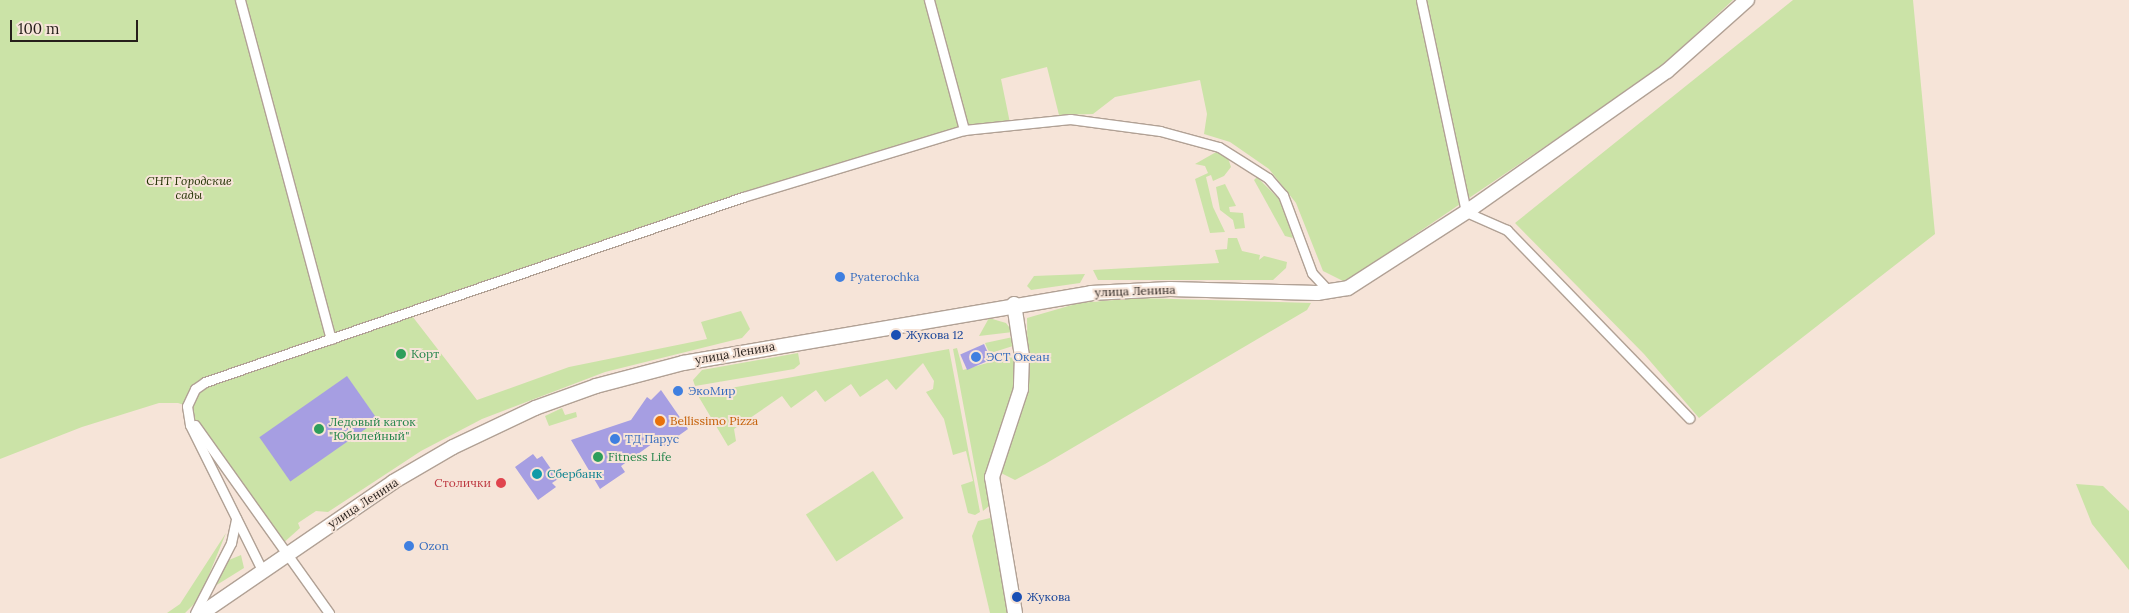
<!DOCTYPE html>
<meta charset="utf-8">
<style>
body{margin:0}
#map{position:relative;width:2129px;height:613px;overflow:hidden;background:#f6e4d8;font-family:Lora,serif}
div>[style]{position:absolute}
.green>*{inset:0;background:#cbe3a7;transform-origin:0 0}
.building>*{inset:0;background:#a69ee2;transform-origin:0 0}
.roads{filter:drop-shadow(1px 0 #b1a195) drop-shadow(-1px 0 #b1a195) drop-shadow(0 1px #b1a195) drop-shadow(0 -1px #b1a195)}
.minor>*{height:9px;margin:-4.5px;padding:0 4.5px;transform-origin:4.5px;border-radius:4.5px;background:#fff}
.secondary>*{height:14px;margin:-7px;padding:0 7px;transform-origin:7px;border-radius:7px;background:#fff}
.dots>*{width:14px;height:14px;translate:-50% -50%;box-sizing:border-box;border:2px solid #f6e4d8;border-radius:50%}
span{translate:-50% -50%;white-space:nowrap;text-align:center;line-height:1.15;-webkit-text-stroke:4px #f6e4d8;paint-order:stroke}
.park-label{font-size:12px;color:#213000;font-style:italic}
.shop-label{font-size:12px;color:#366cbe}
.left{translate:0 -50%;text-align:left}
.street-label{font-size:12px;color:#261f1b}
.transit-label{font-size:12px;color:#164399}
.leisure-label{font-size:12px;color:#27864d}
.food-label{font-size:12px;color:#c56008}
.culture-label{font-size:12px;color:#0d838f}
.health-label{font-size:12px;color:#be3a42}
.right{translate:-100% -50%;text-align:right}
.scale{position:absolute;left:10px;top:20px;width:128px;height:22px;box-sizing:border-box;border:2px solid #261f1b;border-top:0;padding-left:6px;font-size:15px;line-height:18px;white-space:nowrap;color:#261f1b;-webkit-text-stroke:4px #f6e4d8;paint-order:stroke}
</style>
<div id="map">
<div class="green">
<i style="clip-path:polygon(0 0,1733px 0,1655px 72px,1345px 282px,1323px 271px,1296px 203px,1269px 169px,1230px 142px,1204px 134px,1207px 114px,1200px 80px,1115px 97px,1093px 114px,1059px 115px,1047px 67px,1001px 79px,1010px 123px,851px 165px,409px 312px,477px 400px,569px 367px,707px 339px,701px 322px,741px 311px,750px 329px,742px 338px,605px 372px,482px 419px,421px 451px,328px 512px,316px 511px,298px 523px,300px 528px,281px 545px,187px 415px,187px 406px,178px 403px,159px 403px,82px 427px,0 459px)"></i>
<i style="clip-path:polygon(1793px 0,1913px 0,1935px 234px,1699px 418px,1644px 354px,1515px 223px)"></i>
<i style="clip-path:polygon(1218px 151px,1228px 158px,1231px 167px,1224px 176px,1213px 181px,1211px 175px,1206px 177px,1213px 207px,1225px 232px,1210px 233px,1195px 179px,1208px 173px,1205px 166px,1195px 164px)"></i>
<i style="clip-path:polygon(1257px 177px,1281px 201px,1293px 238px,1285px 236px,1254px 180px)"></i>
<i style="clip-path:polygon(1225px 184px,1236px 206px,1229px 207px,1230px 212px,1243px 213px,1245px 228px,1235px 229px,1233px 220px,1220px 210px,1216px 187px)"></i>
<i style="clip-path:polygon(1228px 238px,1237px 238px,1242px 251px,1260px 255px,1259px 260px,1264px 256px,1287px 262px,1286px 268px,1273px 280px,1098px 280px,1093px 270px,1219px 263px,1215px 250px,1227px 249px)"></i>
<i style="clip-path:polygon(1085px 274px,1080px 283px,1031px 290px,1027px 286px,1034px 276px)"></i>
<i style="clip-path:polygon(1138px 298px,1311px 303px,1307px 310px,1045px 464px,1015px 480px,999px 472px,1028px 385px,1027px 318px,1079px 303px)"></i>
<i style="clip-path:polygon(989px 318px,1006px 323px,1013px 332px,979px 336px)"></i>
<i style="clip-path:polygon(1013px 337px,1016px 345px,991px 353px,988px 350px,985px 343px)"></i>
<i style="clip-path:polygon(957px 348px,963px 370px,1018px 354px,1012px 399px,990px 458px,989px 506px,983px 511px,953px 349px)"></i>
<i style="clip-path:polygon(949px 349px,980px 512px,975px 515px,968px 513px,961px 485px,973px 481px,966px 451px,953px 455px,944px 419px,926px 392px,933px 389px,934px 381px,923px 363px,896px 390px,887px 379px,860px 397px,851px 384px,825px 402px,816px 390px,791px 408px,782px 396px,734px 429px,736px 441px,728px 446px,697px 394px)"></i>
<i style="clip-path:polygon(798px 353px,800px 364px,794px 369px,695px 386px,693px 380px,702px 370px)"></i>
<i style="clip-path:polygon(562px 408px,565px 415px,576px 412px,577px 417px,549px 426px,545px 416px)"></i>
<i style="left:873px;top:471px;width:56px;height:80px;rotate:57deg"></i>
<i style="clip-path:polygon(2076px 484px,2103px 486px,2129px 511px,2129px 570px,2092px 524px)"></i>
<i style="clip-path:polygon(990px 518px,993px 522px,1010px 613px,990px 613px,972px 536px,978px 521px)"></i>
<i style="clip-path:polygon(226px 533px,199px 599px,185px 613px,167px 613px,180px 604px)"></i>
<i style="clip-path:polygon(241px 555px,244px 568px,215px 586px,229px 560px)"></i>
</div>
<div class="building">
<i style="left:984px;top:344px;width:17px;height:26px;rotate:66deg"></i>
<i style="left:347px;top:376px;width:54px;height:107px;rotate:55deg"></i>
<i style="clip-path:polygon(661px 390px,688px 429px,664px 446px,659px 439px,621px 466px,625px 472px,600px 489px,571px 440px,631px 420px,647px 397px,651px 400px)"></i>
<i style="clip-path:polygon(533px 454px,537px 459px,542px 456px,558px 479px,552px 483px,556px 487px,538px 500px,515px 467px)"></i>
</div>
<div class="roads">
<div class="minor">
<i style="left:240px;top:0;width:351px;rotate:75deg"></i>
<i style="left:929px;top:0;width:135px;rotate:74.9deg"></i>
<i style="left:1421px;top:0;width:217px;rotate:78deg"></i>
<i style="left:1466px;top:212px;width:45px;rotate:23.7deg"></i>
<i style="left:1507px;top:230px;width:262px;rotate:45.9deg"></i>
<i style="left:195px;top:425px;width:231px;rotate:54.5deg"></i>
<i style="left:262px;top:570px;width:162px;rotate:-116.4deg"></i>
<i style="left:190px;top:425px;width:19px;rotate:-99deg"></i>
<i style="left:187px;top:406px;width:19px;rotate:-65deg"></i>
<i style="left:195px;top:389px;width:12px;rotate:-35deg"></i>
<i style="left:205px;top:382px;width:569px;rotate:-18.98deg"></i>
<i style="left:743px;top:197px;width:231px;rotate:-16.9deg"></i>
<i style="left:964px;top:130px;width:107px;rotate:-5.9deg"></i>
<i style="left:1070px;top:119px;width:91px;rotate:7.6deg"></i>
<i style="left:1160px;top:131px;width:61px;rotate:15.2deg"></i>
<i style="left:1219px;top:147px;width:58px;rotate:32.3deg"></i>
<i style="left:1268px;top:178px;width:23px;rotate:49deg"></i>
<i style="left:1283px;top:195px;width:83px;rotate:69.6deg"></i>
<i style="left:1312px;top:273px;width:25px;rotate:47deg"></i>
<i style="left:195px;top:613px;width:79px;rotate:-62.8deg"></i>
<i style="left:231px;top:543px;width:25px;rotate:-78deg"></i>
</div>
<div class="secondary">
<i style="left:1014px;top:304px;width:53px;rotate:81.3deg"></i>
<i style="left:1022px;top:356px;width:33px;rotate:92deg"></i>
<i style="left:1021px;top:389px;width:93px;rotate:108.2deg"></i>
<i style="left:992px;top:477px;width:138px;rotate:80.4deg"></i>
<i style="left:202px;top:613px;width:232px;rotate:-34.4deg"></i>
<i style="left:393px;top:482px;width:69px;rotate:-30.3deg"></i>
<i style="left:453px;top:447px;width:91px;rotate:-25.4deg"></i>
<i style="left:535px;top:408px;width:65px;rotate:-19.8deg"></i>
<i style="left:596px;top:386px;width:90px;rotate:-14.8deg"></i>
<i style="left:683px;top:363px;width:414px;rotate:-9.7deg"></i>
<i style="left:1091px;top:293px;width:79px;rotate:-2.9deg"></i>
<i style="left:1170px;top:289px;width:147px;rotate:1.6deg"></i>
<i style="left:1317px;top:293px;width:31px;rotate:-9deg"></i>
<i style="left:1348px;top:288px;width:148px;rotate:-32.8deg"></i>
<i style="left:1472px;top:208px;width:238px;rotate:-35.1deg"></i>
<i style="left:1667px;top:71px;width:107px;rotate:-41.6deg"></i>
</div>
</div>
<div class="dots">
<i style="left:840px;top:277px;background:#3f7fe0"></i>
<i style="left:896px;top:335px;background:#1a4fb4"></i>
<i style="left:401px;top:354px;background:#2e9e5b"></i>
<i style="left:976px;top:357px;background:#3f7fe0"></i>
<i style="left:678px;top:391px;background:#3f7fe0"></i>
<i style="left:660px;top:421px;background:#e8710a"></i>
<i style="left:319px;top:429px;background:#2e9e5b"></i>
<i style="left:615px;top:439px;background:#3f7fe0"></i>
<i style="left:598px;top:457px;background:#2e9e5b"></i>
<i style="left:537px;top:474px;background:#0f9aa8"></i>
<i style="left:501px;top:483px;background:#e0444e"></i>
<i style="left:409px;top:546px;background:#3f7fe0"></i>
<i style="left:1017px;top:597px;background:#1a4fb4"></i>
</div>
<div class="park-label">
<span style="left:189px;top:188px">СНТ Городские<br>сады</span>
</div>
<div class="shop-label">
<span class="left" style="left:850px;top:277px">Pyaterochka</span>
<span class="left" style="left:986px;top:357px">ЭСТ Океан</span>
<span class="left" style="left:688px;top:391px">ЭкоМир</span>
<span class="left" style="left:625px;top:439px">ТД Парус</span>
<span class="left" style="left:419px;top:546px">Ozon</span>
</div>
<div class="street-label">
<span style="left:1135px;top:291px;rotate:-2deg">улица Ленина</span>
<span style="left:735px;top:353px;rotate:-10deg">улица Ленина</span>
<span style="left:363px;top:503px;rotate:-33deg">улица Ленина</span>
</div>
<div class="transit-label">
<span class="left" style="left:906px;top:335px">Жукова 12</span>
<span class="left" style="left:1027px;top:597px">Жукова</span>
</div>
<div class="leisure-label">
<span class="left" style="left:411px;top:354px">Корт</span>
<span class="left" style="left:329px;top:429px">Ледовый каток<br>"Юбилейный"</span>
<span class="left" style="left:608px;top:457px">Fitness Life</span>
</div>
<div class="food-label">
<span class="left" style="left:670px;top:421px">Bellissimo Pizza</span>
</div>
<div class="culture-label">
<span class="left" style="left:547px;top:474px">Сбербанк</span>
</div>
<div class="health-label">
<span class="right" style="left:491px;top:483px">Столички</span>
</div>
<div class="scale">100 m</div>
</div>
